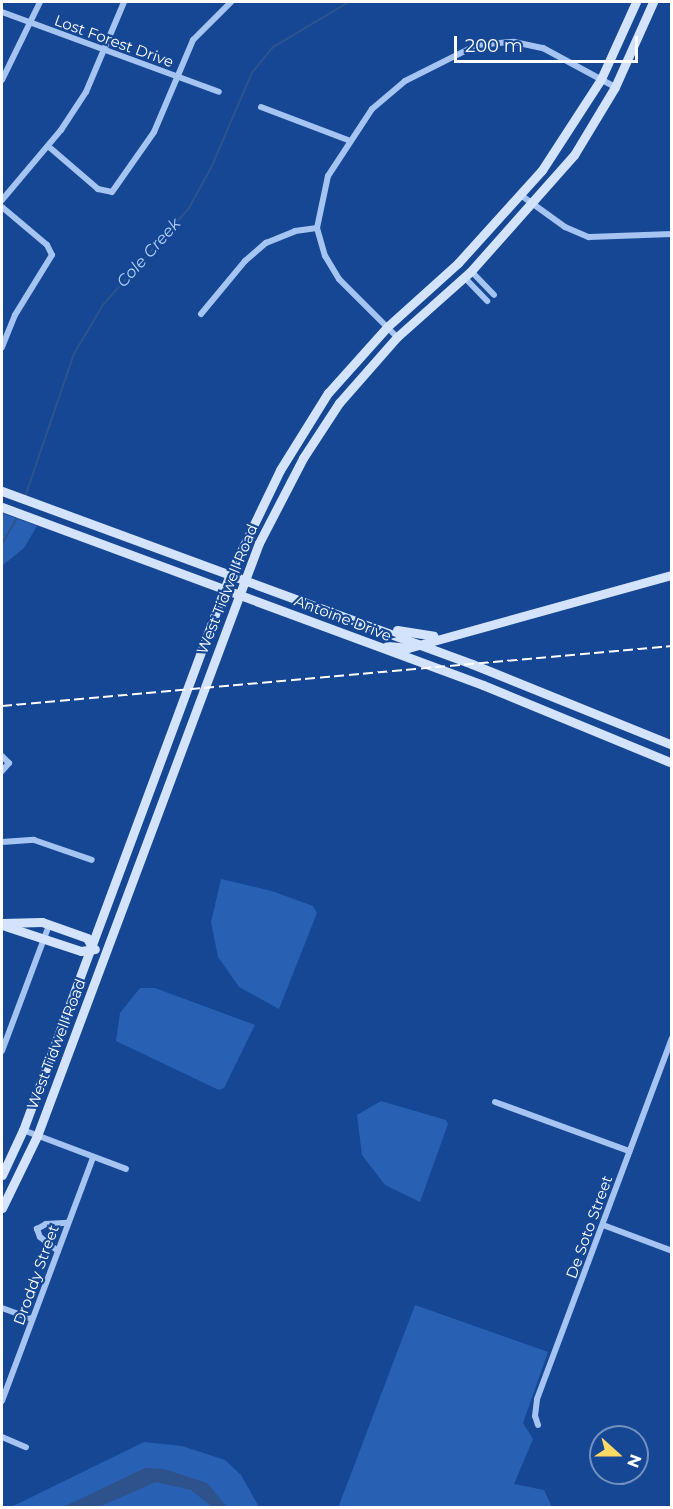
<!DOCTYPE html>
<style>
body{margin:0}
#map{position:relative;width:673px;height:1509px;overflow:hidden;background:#154794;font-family:Montserrat,sans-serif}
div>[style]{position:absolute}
.green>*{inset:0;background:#2860b3}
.water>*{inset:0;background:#2e538c}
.stream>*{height:1.5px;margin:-0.75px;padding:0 0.75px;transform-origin:0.75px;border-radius:0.75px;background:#2e538c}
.street>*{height:6px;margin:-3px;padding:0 3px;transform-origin:3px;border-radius:3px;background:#a5c4f1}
.secondary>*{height:9px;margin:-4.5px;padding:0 4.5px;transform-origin:4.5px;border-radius:4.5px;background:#d4e3fc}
.rail>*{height:1.5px;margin-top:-0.75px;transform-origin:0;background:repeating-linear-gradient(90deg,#fff 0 10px,transparent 0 14.5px)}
span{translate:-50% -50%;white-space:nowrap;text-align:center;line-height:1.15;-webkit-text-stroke:4.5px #154794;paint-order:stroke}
.street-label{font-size:15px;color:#fff}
.water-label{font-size:16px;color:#b1cff8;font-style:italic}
.frame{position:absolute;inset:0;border:3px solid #fff;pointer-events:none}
.north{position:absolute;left:589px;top:1425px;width:60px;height:60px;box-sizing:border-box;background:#154794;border:2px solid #7391bf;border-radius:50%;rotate:111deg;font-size:16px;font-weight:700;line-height:24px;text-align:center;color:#fff}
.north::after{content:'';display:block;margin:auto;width:21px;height:27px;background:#ffd965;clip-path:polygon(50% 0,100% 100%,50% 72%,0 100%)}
.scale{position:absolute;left:454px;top:36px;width:184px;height:27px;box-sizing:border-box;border:3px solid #fff;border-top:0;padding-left:8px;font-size:18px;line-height:21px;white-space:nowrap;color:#fff;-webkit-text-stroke:4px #154794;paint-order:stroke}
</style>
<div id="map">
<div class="green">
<i style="clip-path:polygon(2px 513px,37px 526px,24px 548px,2px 566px)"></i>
<i style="clip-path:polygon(221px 879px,272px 891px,313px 906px,317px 913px,279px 1009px,239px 987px,218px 957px,211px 922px)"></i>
<i style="clip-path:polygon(140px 988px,155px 988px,255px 1025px,224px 1088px,219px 1090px,116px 1041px,120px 1013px)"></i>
<i style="clip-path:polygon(381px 1101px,446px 1120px,448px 1124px,420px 1202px,385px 1185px,362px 1155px,357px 1115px)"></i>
<i style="clip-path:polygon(415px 1305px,548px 1352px,523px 1423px,533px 1439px,514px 1484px,544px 1490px,552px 1507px,338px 1508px)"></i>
<i style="clip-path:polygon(144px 1442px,182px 1446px,225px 1460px,241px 1475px,259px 1507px,9px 1508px)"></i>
</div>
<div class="water">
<i style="clip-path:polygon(145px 1468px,164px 1469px,207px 1483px,227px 1507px,212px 1507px,191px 1490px,156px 1482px,99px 1507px,63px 1507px)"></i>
</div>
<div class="stream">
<i style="left:25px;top:497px;width:151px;rotate:-71.1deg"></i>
<i style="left:74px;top:354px;width:57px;rotate:-59.4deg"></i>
<i style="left:103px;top:305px;width:130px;rotate:-48.4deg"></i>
<i style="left:189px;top:208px;width:46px;rotate:-61.2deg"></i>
<i style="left:211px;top:168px;width:103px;rotate:-66.7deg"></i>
<i style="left:252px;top:73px;width:32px;rotate:-51deg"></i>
<i style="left:272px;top:48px;width:90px;rotate:-30.9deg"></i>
<i style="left:2px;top:544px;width:30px;rotate:-60deg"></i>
</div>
<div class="street">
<i style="left:2px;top:12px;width:231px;rotate:20.2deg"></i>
<i style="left:2px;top:80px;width:87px;rotate:-64deg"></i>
<i style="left:261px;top:107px;width:93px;rotate:20.8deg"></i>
<i style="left:48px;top:146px;width:66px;rotate:40.7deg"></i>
<i style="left:98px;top:189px;width:14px;rotate:12deg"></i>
<i style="left:112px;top:192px;width:73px;rotate:-55deg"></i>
<i style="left:154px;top:132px;width:100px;rotate:-67deg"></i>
<i style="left:193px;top:40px;width:54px;rotate:-45deg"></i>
<i style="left:522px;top:196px;width:53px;rotate:35.8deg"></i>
<i style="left:565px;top:227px;width:26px;rotate:23deg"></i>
<i style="left:589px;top:237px;width:83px;rotate:-2.1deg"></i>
<i style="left:2px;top:200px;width:92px;rotate:-49.9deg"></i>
<i style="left:61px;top:130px;width:45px;rotate:-56.7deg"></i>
<i style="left:86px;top:92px;width:98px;rotate:-67.1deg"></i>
<i style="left:2px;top:207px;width:59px;rotate:40.2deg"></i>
<i style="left:47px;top:245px;width:11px;rotate:63deg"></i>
<i style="left:52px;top:255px;width:70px;rotate:121.7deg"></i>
<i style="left:15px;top:315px;width:35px;rotate:112deg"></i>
<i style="left:471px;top:271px;width:33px;rotate:46deg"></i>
<i style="left:465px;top:278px;width:32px;rotate:46deg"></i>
<i style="left:201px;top:314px;width:69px;rotate:-50.3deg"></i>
<i style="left:245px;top:261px;width:28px;rotate:-41deg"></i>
<i style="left:266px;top:243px;width:31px;rotate:-22deg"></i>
<i style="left:295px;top:231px;width:22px;rotate:-8deg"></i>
<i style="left:397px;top:337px;width:82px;rotate:-135deg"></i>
<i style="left:339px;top:279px;width:27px;rotate:-121deg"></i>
<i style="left:325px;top:256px;width:29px;rotate:-106deg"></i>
<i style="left:317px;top:228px;width:53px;rotate:-78.1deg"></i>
<i style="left:328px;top:176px;width:80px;rotate:-56.7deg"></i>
<i style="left:372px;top:109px;width:43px;rotate:-40.3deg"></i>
<i style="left:405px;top:81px;width:80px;rotate:-26.6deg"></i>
<i style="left:477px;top:45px;width:37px;rotate:-5deg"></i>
<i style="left:514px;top:42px;width:30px;rotate:12deg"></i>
<i style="left:543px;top:48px;width:82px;rotate:28.4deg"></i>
<i style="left:2px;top:756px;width:10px;rotate:45deg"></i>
<i style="left:9px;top:763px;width:11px;rotate:131deg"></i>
<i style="left:2px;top:842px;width:32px;rotate:-4deg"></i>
<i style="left:34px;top:840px;width:61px;rotate:19deg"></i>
<i style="left:2px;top:1051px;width:134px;rotate:-69.5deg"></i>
<i style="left:495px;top:1102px;width:143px;rotate:20.1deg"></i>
<i style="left:23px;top:1130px;width:110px;rotate:20.7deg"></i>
<i style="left:603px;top:1225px;width:74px;rotate:20.6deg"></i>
<i style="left:58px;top:1251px;width:23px;rotate:-142deg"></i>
<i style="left:40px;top:1237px;width:9px;rotate:-111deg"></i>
<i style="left:37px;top:1229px;width:10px;rotate:-29deg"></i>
<i style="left:46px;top:1224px;width:22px;rotate:-3deg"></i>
<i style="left:2px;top:1308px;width:32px;rotate:20deg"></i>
<i style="left:2px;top:1401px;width:260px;rotate:-69.5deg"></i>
<i style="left:538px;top:1425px;width:9px;rotate:-108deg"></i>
<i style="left:535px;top:1416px;width:17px;rotate:-83deg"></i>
<i style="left:537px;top:1399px;width:385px;rotate:-69.5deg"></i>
<i style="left:2px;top:1437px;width:26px;rotate:23deg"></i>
</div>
<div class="secondary">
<i style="left:2px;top:491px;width:501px;rotate:20.21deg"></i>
<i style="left:472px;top:664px;width:216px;rotate:22deg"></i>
<i style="left:2px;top:507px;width:513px;rotate:20.31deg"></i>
<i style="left:483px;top:685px;width:204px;rotate:22.4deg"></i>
<i style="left:397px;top:630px;width:37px;rotate:9deg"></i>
<i style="left:387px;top:646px;width:21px;rotate:5deg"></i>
<i style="left:408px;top:648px;width:274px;rotate:-15.5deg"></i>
<i style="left:2px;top:923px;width:40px;rotate:-1.4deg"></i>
<i style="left:42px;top:922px;width:48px;rotate:19.6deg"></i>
<i style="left:87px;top:938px;width:10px;rotate:61deg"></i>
<i style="left:2px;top:925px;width:83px;rotate:18.2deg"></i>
<i style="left:81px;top:951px;width:14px;rotate:-8deg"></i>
<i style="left:2px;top:1175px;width:50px;rotate:-65deg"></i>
<i style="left:23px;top:1130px;width:593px;rotate:-69.58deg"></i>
<i style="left:230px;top:574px;width:115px;rotate:-64.3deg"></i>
<i style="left:280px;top:470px;width:91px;rotate:-58.1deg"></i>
<i style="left:328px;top:393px;width:89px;rotate:-48.2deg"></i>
<i style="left:387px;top:327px;width:96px;rotate:-42deg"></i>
<i style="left:458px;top:263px;width:125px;rotate:-47.9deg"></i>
<i style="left:542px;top:170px;width:108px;rotate:-57deg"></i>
<i style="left:601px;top:79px;width:85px;rotate:-65.6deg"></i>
<i style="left:2px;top:1208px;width:80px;rotate:-64.1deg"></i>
<i style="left:37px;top:1136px;width:633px;rotate:-69.48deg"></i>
<i style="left:259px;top:543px;width:96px;rotate:-62.6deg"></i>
<i style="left:303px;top:458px;width:66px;rotate:-56.8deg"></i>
<i style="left:339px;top:403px;width:88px;rotate:-48.7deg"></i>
<i style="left:397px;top:337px;width:99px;rotate:-41.7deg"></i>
<i style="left:471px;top:271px;width:155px;rotate:-48.4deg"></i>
<i style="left:574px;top:155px;width:79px;rotate:-58.9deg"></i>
<i style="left:615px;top:87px;width:93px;rotate:-65.9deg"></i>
</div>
<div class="rail">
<i style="left:2px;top:706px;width:673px;rotate:-5.12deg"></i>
</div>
<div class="street-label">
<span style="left:114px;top:41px;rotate:20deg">Lost Forest Drive</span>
<span style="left:227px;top:589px;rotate:-68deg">West Tidwell Road</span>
<span style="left:343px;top:618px;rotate:21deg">Antoine Drive</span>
<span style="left:56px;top:1044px;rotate:-69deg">West Tidwell Road</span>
<span style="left:589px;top:1227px;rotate:-70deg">De Soto Street</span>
<span style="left:36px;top:1275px;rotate:-70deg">Droddy Street</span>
</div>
<div class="water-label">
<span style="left:149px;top:253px;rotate:-48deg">Cole Creek</span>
</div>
<div class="frame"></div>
<div class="north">N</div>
<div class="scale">200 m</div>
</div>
